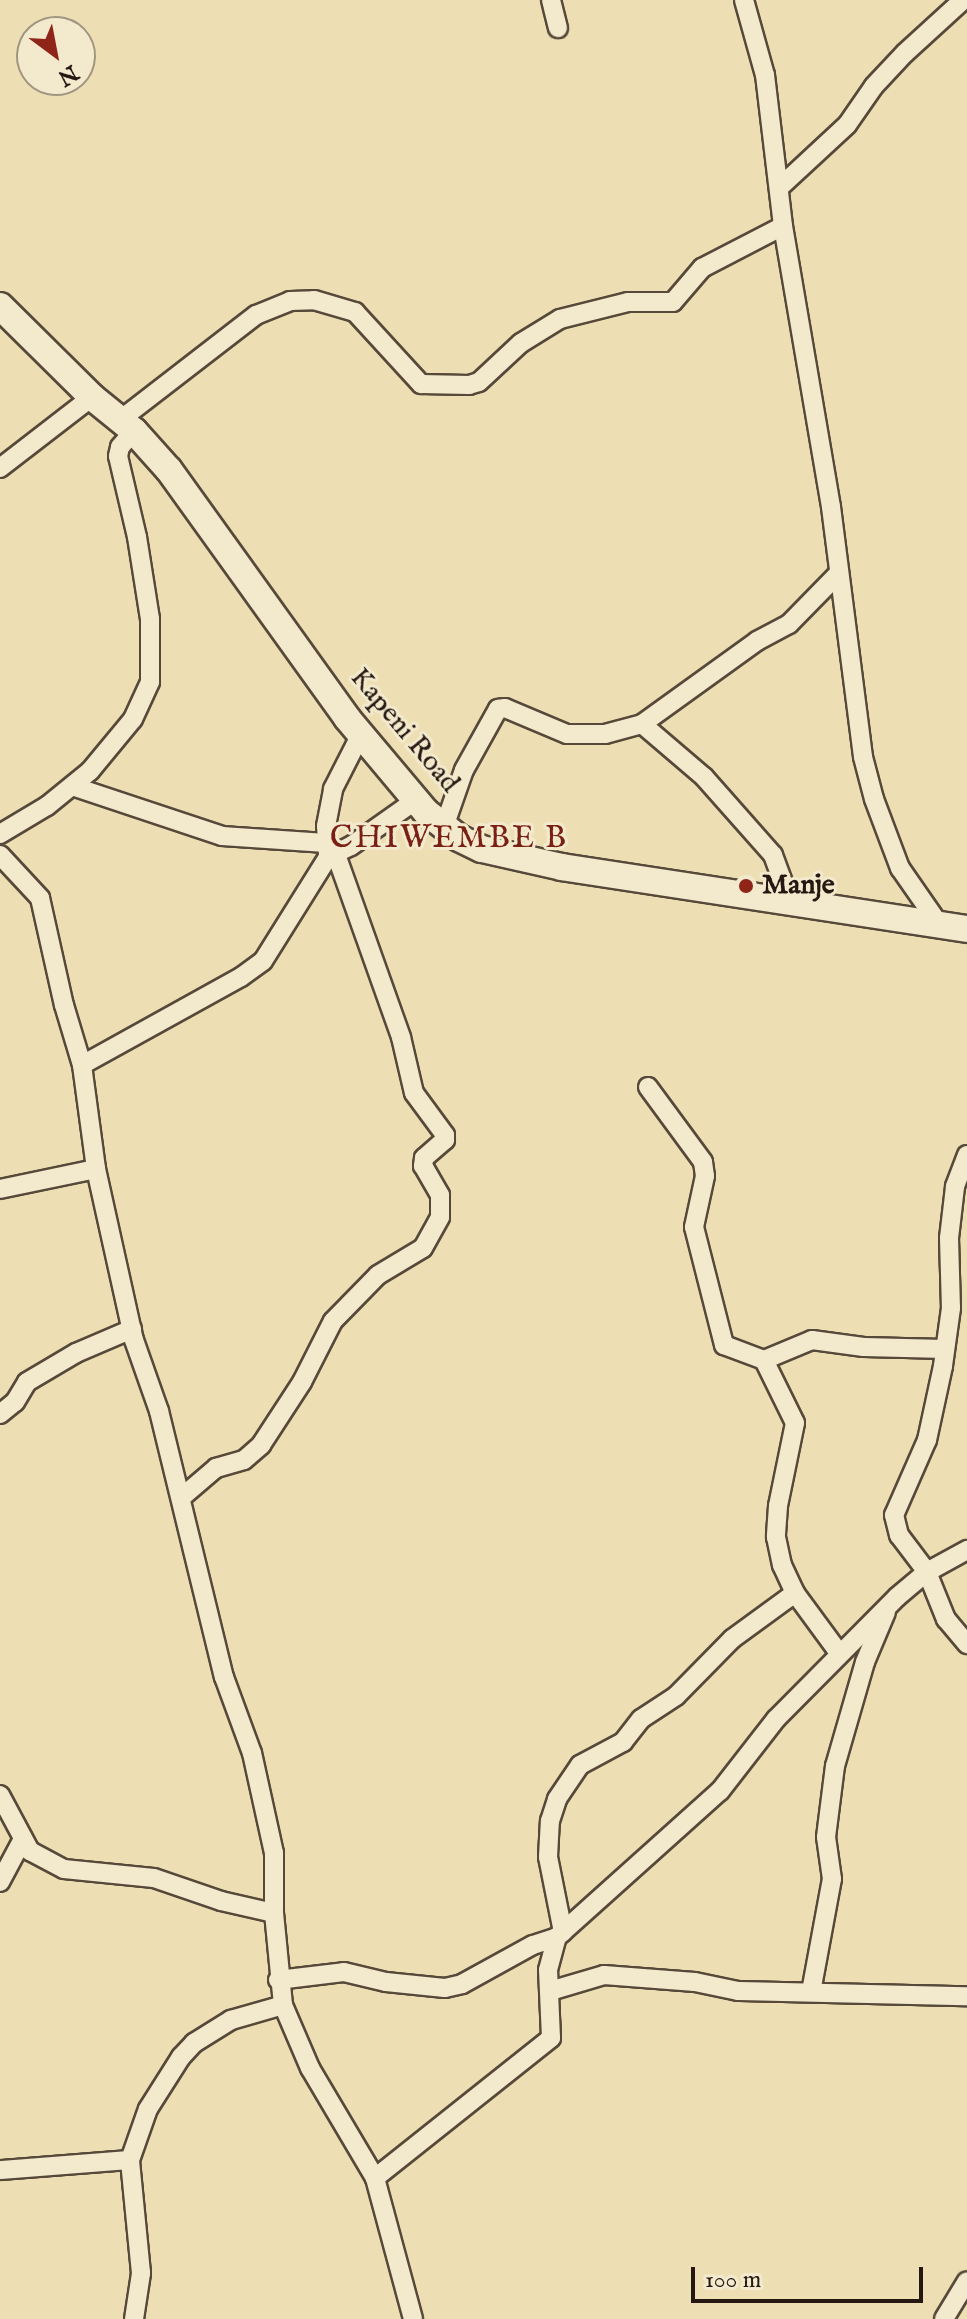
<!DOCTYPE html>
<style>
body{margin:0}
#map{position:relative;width:967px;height:2319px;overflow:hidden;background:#eddfb3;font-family:"IM FELL English",serif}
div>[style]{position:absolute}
.roads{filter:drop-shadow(2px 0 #57493a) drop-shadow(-2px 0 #57493a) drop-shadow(0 2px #57493a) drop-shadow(0 -2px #57493a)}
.street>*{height:18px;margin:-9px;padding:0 9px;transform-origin:9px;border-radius:9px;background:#f3eace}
.secondary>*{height:26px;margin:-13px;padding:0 13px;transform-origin:13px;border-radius:13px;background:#f3eace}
.dots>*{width:22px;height:22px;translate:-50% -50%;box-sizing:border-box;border:4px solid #f3eace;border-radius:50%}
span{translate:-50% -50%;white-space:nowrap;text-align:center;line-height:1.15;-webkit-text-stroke:6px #f3eace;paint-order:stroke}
.street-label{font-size:28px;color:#251711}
.poi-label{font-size:28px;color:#251711;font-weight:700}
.left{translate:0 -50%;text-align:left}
.quarter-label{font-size:32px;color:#7a1f14;letter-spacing:2px}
.north{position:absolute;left:16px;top:16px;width:80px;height:80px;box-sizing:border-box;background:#f3eace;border:2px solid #a19682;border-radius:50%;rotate:148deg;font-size:22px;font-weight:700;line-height:32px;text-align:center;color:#251711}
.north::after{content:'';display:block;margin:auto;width:28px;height:36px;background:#8f2418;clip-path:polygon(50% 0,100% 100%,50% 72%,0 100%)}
.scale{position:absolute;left:691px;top:2267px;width:232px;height:36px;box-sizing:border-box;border:4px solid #251711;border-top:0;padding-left:10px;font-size:24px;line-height:28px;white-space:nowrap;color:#251711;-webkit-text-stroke:6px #f3eace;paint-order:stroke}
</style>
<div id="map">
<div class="roads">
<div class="street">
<i style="left:551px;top:0;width:29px;rotate:76deg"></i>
<i style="left:744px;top:0;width:78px;rotate:74.4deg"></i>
<i style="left:765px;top:75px;width:152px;rotate:83.2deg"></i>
<i style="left:783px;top:226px;width:285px;rotate:80.3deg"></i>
<i style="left:831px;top:507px;width:252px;rotate:82.7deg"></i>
<i style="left:863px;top:757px;width:43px;rotate:75.3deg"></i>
<i style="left:874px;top:799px;width:74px;rotate:69.4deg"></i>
<i style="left:900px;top:868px;width:72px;rotate:55.2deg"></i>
<i style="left:780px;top:187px;width:91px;rotate:-42.8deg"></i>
<i style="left:847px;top:125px;width:47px;rotate:-55.3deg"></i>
<i style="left:874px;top:86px;width:45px;rotate:-46.8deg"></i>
<i style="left:905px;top:53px;width:79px;rotate:-42.4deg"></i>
<i style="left:120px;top:420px;width:172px;rotate:-37.7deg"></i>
<i style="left:256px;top:315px;width:37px;rotate:-22deg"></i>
<i style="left:290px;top:301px;width:24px;rotate:-2deg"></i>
<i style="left:314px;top:300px;width:43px;rotate:16.3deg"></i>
<i style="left:355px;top:312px;width:98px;rotate:47.5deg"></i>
<i style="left:421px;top:384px;width:48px;rotate:1.2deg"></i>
<i style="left:469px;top:385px;width:10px;rotate:-17deg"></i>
<i style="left:479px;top:382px;width:57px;rotate:-42.9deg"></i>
<i style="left:521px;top:343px;width:46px;rotate:-31.6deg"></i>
<i style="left:560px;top:319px;width:70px;rotate:-14deg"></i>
<i style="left:628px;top:302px;width:45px"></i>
<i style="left:673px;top:302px;width:45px;rotate:-49.5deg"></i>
<i style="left:702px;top:268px;width:91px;rotate:-27.4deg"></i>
<i style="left:0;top:468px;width:116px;rotate:-37.7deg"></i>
<i style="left:642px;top:724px;width:82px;rotate:40.5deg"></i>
<i style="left:704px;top:777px;width:104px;rotate:48.5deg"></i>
<i style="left:773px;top:855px;width:52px;rotate:69.8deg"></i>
<i style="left:72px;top:786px;width:158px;rotate:18.4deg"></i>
<i style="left:222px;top:836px;width:104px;rotate:3.9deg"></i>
<i style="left:444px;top:827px;width:60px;rotate:-70.7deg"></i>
<i style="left:464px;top:770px;width:70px;rotate:-60.9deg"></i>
<i style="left:498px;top:709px;width:7px;rotate:-8deg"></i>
<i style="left:505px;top:708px;width:67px;rotate:22.8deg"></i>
<i style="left:567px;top:734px;width:38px"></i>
<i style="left:605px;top:734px;width:38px;rotate:-15deg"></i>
<i style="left:642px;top:724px;width:142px;rotate:-35.8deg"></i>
<i style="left:757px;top:641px;width:36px;rotate:-28deg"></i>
<i style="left:789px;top:624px;width:71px;rotate:-45.6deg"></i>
<i style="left:0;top:834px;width:55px;rotate:-30.8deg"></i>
<i style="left:47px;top:806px;width:55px;rotate:-39.1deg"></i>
<i style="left:90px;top:771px;width:67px;rotate:-50.4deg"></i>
<i style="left:133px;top:719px;width:41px;rotate:-65.3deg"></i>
<i style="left:150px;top:682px;width:63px;rotate:-90deg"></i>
<i style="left:150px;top:619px;width:83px;rotate:-99deg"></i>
<i style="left:137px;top:537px;width:83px;rotate:-103.2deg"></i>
<i style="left:118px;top:456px;width:9px;rotate:-77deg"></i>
<i style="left:120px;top:447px;width:21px;rotate:-49deg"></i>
<i style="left:328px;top:854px;width:28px;rotate:-94deg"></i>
<i style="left:326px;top:826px;width:38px;rotate:-79deg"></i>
<i style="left:333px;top:789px;width:62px;rotate:-63deg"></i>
<i style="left:0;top:855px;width:59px;rotate:47.1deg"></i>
<i style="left:40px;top:898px;width:110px;rotate:77.4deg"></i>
<i style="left:64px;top:1005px;width:63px;rotate:73.3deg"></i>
<i style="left:82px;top:1065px;width:105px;rotate:82.3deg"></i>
<i style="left:96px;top:1169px;width:175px;rotate:77.5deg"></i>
<i style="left:134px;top:1340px;width:75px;rotate:70.6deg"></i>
<i style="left:159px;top:1411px;width:274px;rotate:76.3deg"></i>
<i style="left:224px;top:1677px;width:81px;rotate:69.8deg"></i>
<i style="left:252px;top:1753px;width:102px;rotate:77.6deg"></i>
<i style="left:274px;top:1853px;width:60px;rotate:90deg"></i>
<i style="left:274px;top:1913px;width:92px;rotate:84.4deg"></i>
<i style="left:283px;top:2005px;width:69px;rotate:66.8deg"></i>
<i style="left:310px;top:2068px;width:128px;rotate:59.4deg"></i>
<i style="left:375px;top:2178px;width:146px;rotate:74.9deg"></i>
<i style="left:82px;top:1065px;width:182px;rotate:-29deg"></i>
<i style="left:241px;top:977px;width:27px;rotate:-36deg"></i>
<i style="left:263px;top:961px;width:123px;rotate:-58deg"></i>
<i style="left:328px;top:857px;width:25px;rotate:-26deg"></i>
<i style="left:351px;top:846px;width:80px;rotate:-35.3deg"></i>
<i style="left:648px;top:1087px;width:93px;rotate:53.7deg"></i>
<i style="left:703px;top:1162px;width:14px;rotate:82deg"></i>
<i style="left:705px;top:1176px;width:52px;rotate:102.2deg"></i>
<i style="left:694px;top:1227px;width:122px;rotate:75.7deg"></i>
<i style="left:724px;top:1345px;width:43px;rotate:20.6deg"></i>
<i style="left:764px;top:1360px;width:52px;rotate:-22.6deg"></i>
<i style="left:812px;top:1340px;width:52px;rotate:7.7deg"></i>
<i style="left:864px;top:1347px;width:81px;rotate:1.4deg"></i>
<i style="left:967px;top:1155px;width:34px;rotate:111deg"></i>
<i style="left:955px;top:1187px;width:51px;rotate:96.7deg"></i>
<i style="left:949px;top:1238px;width:70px;rotate:88.4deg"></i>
<i style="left:951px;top:1308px;width:59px;rotate:97.9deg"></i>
<i style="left:943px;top:1366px;width:76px;rotate:102.2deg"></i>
<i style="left:927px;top:1440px;width:82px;rotate:113.7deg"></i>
<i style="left:894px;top:1515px;width:21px;rotate:76deg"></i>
<i style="left:899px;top:1535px;width:46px;rotate:52.9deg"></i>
<i style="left:927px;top:1572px;width:51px;rotate:68deg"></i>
<i style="left:946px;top:1619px;width:33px;rotate:50deg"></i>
<i style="left:0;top:1189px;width:98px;rotate:-11.8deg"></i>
<i style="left:764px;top:1360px;width:70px;rotate:63.8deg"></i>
<i style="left:795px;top:1423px;width:85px;rotate:101.6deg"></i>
<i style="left:778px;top:1506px;width:31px;rotate:94deg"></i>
<i style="left:776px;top:1537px;width:29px;rotate:78deg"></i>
<i style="left:782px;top:1565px;width:31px;rotate:65deg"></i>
<i style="left:795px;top:1593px;width:74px;rotate:53.7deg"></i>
<i style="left:0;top:1414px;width:19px;rotate:-39deg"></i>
<i style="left:15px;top:1402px;width:23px;rotate:-59deg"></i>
<i style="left:27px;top:1382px;width:57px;rotate:-30.6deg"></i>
<i style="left:76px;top:1353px;width:61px;rotate:-23.2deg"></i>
<i style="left:182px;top:1497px;width:45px;rotate:-40.5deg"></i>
<i style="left:216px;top:1468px;width:29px;rotate:-16deg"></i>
<i style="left:244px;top:1460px;width:23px;rotate:-41deg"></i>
<i style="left:261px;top:1445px;width:75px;rotate:-56.9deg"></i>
<i style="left:302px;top:1382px;width:68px;rotate:-63.1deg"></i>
<i style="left:333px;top:1321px;width:64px;rotate:-45.6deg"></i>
<i style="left:378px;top:1275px;width:52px;rotate:-31deg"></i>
<i style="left:423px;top:1248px;width:35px;rotate:-61deg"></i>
<i style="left:440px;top:1217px;width:22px;rotate:-90deg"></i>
<i style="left:440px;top:1195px;width:34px;rotate:-120deg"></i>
<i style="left:423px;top:1166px;width:8px;rotate:-83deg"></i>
<i style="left:424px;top:1158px;width:28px;rotate:-41deg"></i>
<i style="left:445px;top:1140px;width:5px;rotate:-90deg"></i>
<i style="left:445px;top:1135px;width:52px;rotate:-126.4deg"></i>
<i style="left:414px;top:1093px;width:57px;rotate:-103.1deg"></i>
<i style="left:401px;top:1037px;width:194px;rotate:-109.6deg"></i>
<i style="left:0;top:1795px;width:64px;rotate:61.8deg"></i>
<i style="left:30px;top:1851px;width:38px;rotate:28deg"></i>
<i style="left:64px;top:1869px;width:90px;rotate:5.7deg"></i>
<i style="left:154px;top:1878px;width:71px;rotate:18.9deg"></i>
<i style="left:221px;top:1901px;width:54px;rotate:12.8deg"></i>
<i style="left:0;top:1882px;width:49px;rotate:-61.9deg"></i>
<i style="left:563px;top:1932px;width:76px;rotate:-101.3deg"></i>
<i style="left:548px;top:1857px;width:36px;rotate:-87deg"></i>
<i style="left:550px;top:1821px;width:23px;rotate:-72deg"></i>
<i style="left:557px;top:1799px;width:41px;rotate:-55.9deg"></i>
<i style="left:580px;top:1765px;width:49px;rotate:-28.1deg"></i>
<i style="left:623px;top:1742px;width:29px;rotate:-52deg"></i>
<i style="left:641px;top:1719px;width:42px;rotate:-33.3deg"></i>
<i style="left:676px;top:1696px;width:80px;rotate:-45.5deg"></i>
<i style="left:732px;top:1639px;width:78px;rotate:-36.1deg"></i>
<i style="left:278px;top:1980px;width:66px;rotate:-6.9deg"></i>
<i style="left:344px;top:1972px;width:43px;rotate:13.4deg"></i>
<i style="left:386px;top:1982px;width:59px;rotate:5.8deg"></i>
<i style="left:445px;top:1988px;width:17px;rotate:-13deg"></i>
<i style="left:462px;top:1984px;width:81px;rotate:-28.8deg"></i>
<i style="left:533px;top:1945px;width:25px;rotate:-18deg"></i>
<i style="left:557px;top:1937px;width:219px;rotate:-41.9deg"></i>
<i style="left:720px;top:1791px;width:91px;rotate:-52.1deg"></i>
<i style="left:776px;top:1719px;width:172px;rotate:-45.2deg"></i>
<i style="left:897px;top:1597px;width:39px;rotate:-40deg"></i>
<i style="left:927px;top:1572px;width:46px;rotate:-28.8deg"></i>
<i style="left:550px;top:1991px;width:56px;rotate:-16.5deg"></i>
<i style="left:604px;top:1975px;width:91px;rotate:4.4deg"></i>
<i style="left:695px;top:1982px;width:44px;rotate:11.8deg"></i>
<i style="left:738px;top:1991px;width:229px;rotate:1.3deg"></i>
<i style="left:811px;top:1992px;width:115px;rotate:-79.5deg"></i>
<i style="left:832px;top:1879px;width:42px;rotate:-98.1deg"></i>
<i style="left:826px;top:1837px;width:72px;rotate:-82.8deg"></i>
<i style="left:835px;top:1766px;width:108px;rotate:-73.9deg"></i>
<i style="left:865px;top:1662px;width:54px;rotate:-67.2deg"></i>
<i style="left:0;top:2170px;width:130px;rotate:-4.4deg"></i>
<i style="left:375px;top:2178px;width:225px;rotate:-38.5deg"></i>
<i style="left:551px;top:2038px;width:68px;rotate:-92.5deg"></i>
<i style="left:548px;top:1970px;width:34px;rotate:-75deg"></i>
<i style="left:134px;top:2319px;width:47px;rotate:-81.3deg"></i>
<i style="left:141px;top:2273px;width:114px;rotate:-95.6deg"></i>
<i style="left:130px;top:2160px;width:54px;rotate:-70.6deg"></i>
<i style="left:148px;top:2109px;width:62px;rotate:-57.6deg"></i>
<i style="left:181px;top:2057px;width:19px;rotate:-47deg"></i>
<i style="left:194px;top:2043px;width:44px;rotate:-31.9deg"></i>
<i style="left:231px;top:2020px;width:54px;rotate:-16.1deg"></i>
<i style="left:944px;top:2319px;width:44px;rotate:-58.8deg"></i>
</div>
<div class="secondary">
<i style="left:0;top:306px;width:129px;rotate:44.7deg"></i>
<i style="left:92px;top:397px;width:54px;rotate:39deg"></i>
<i style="left:134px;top:431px;width:52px;rotate:48.1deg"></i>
<i style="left:169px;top:470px;width:305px;rotate:54.3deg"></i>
<i style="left:347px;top:718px;width:123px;rotate:50deg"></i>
<i style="left:426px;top:812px;width:42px;rotate:38.2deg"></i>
<i style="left:459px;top:838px;width:25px;rotate:26deg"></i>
<i style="left:482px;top:849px;width:82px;rotate:12.7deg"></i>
<i style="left:562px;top:867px;width:410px;rotate:8.7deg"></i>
</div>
</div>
<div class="dots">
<i style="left:746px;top:886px;background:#8f2418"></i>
</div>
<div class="street-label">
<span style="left:404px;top:731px;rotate:50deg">Kapeni Road</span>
</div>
<div class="poi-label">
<span class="left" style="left:762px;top:886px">Manje</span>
</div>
<div class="quarter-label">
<span style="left:449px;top:839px">CHIWEMBE B</span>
</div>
<div class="north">N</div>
<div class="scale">100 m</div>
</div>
